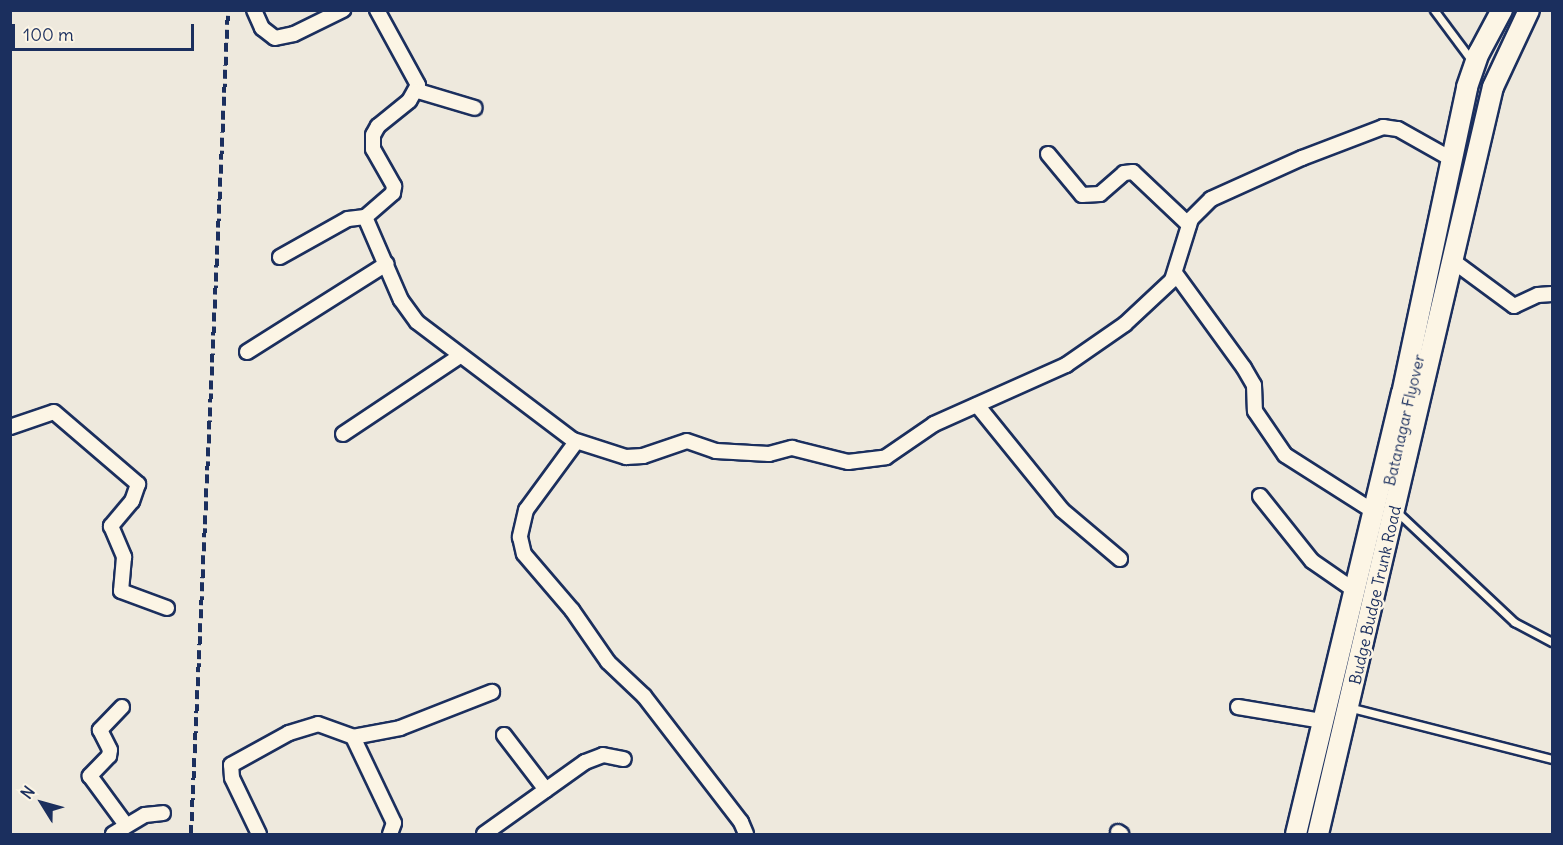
<!DOCTYPE html>
<style>
body{margin:0}
#map{position:relative;width:1563px;height:845px;overflow:hidden;background:#eee9dd;font-family:Delius,sans-serif}
div>[style]{position:absolute}
.roads{filter:drop-shadow(2px 0 #1b2f5e) drop-shadow(-2px 0 #1b2f5e) drop-shadow(0 2px #1b2f5e) drop-shadow(0 -2px #1b2f5e)}
.lane>*{height:7px;margin:-3.5px;padding:0 3.5px;transform-origin:3.5px;border-radius:3.5px;background:#fcf5e5}
.street>*{height:14px;margin:-7px;padding:0 7px;transform-origin:7px;border-radius:7px;background:#fcf5e5}
.secondary>*{height:20px;margin:-10px;padding:0 10px;transform-origin:10px;border-radius:10px;background:#fcf5e5}
.rail>*{height:4px;margin-top:-2px;transform-origin:0;background:repeating-linear-gradient(90deg,#1b2f5e 0 9px,transparent 0 13.5px)}
span{translate:-50% -50%;white-space:nowrap;text-align:center;line-height:1.15;-webkit-text-stroke:5px #fcf5e5;paint-order:stroke}
.street-label{font-size:16px;color:#1b2f5e}
.frame{position:absolute;inset:0;border:12px solid #1b2f5e;pointer-events:none}
.north{position:absolute;left:12px;top:773px;width:60px;height:60px;-webkit-text-stroke:4px #fcf5e5;paint-order:stroke;rotate:307deg;font-size:16px;font-weight:700;line-height:24px;text-align:center;color:#1b2f5e}
.north::after{content:'';display:block;margin:auto;width:21px;height:27px;background:#1b2f5e;clip-path:polygon(50% 0,100% 100%,50% 72%,0 100%)}
.scale{position:absolute;left:12px;top:24px;width:182px;height:27px;box-sizing:border-box;border:3px solid #1b2f5e;border-top:0;padding-left:8px;font-size:18px;line-height:21px;white-space:nowrap;color:#1b2f5e;-webkit-text-stroke:4px #fcf5e5;paint-order:stroke}
</style>
<div id="map">
<div class="roads">
<div class="lane">
<i style="left:1434px;top:10px;width:64px;rotate:53.3deg"></i>
<i style="left:1397px;top:512px;width:161px;rotate:43.2deg"></i>
<i style="left:1514px;top:622px;width:43px;rotate:27.8deg"></i>
<i style="left:1348px;top:707px;width:211px;rotate:14.3deg"></i>
</div>
<div class="street">
<i style="left:254px;top:10px;width:20px;rotate:66deg"></i>
<i style="left:262px;top:28px;width:16px;rotate:38deg"></i>
<i style="left:275px;top:38px;width:19px;rotate:-12deg"></i>
<i style="left:294px;top:34px;width:55px;rotate:-26.1deg"></i>
<i style="left:377px;top:10px;width:85px;rotate:61.3deg"></i>
<i style="left:418px;top:85px;width:18px;rotate:119deg"></i>
<i style="left:409px;top:101px;width:40px;rotate:141deg"></i>
<i style="left:378px;top:126px;width:10px;rotate:119deg"></i>
<i style="left:373px;top:135px;width:14px;rotate:90deg"></i>
<i style="left:373px;top:149px;width:43px;rotate:60.4deg"></i>
<i style="left:394px;top:186px;width:7px;rotate:98deg"></i>
<i style="left:393px;top:193px;width:37px;rotate:139deg"></i>
<i style="left:365px;top:217px;width:90px;rotate:66.6deg"></i>
<i style="left:401px;top:300px;width:27px;rotate:54deg"></i>
<i style="left:417px;top:322px;width:196px;rotate:37.1deg"></i>
<i style="left:573px;top:440px;width:56px;rotate:17.8deg"></i>
<i style="left:626px;top:457px;width:17px;rotate:-3deg"></i>
<i style="left:643px;top:456px;width:46px;rotate:-18.8deg"></i>
<i style="left:687px;top:441px;width:31px;rotate:19deg"></i>
<i style="left:716px;top:451px;width:53px;rotate:3.2deg"></i>
<i style="left:769px;top:454px;width:24px;rotate:-15deg"></i>
<i style="left:792px;top:448px;width:58px;rotate:14deg"></i>
<i style="left:848px;top:462px;width:38px;rotate:-7deg"></i>
<i style="left:886px;top:457px;width:58px;rotate:-34.5deg"></i>
<i style="left:934px;top:424px;width:145px;rotate:-24.1deg"></i>
<i style="left:1066px;top:365px;width:72px;rotate:-34.8deg"></i>
<i style="left:1125px;top:324px;width:64px;rotate:-43.1deg"></i>
<i style="left:1172px;top:280px;width:64px;rotate:-72.7deg"></i>
<i style="left:1191px;top:219px;width:28px;rotate:-45deg"></i>
<i style="left:1211px;top:199px;width:100px;rotate:-24.3deg"></i>
<i style="left:1302px;top:158px;width:87px;rotate:-20.9deg"></i>
<i style="left:1383px;top:127px;width:15px;rotate:8deg"></i>
<i style="left:1398px;top:129px;width:63px;rotate:29.4deg"></i>
<i style="left:418px;top:91px;width:59px;rotate:16.6deg"></i>
<i style="left:1048px;top:154px;width:53px;rotate:50.3deg"></i>
<i style="left:1082px;top:195px;width:18px;rotate:-3deg"></i>
<i style="left:1100px;top:194px;width:32px;rotate:-41deg"></i>
<i style="left:1124px;top:173px;width:9px;rotate:-6deg"></i>
<i style="left:1133px;top:172px;width:77px;rotate:43.4deg"></i>
<i style="left:280px;top:257px;width:78px;rotate:-29.2deg"></i>
<i style="left:348px;top:219px;width:17px;rotate:-7deg"></i>
<i style="left:1453px;top:261px;width:76px;rotate:36.4deg"></i>
<i style="left:1514px;top:306px;width:26px;rotate:-25deg"></i>
<i style="left:1538px;top:295px;width:14px;rotate:-4deg"></i>
<i style="left:1175px;top:273px;width:117px;rotate:54deg"></i>
<i style="left:1244px;top:368px;width:20px;rotate:60deg"></i>
<i style="left:1254px;top:385px;width:26px;rotate:88deg"></i>
<i style="left:1255px;top:411px;width:53px;rotate:55.7deg"></i>
<i style="left:1285px;top:455px;width:104px;rotate:32.5deg"></i>
<i style="left:247px;top:352px;width:165px;rotate:-32.3deg"></i>
<i style="left:977px;top:405px;width:135px;rotate:51deg"></i>
<i style="left:1062px;top:510px;width:76px;rotate:40.2deg"></i>
<i style="left:10px;top:427px;width:46px;rotate:-18.8deg"></i>
<i style="left:54px;top:412px;width:111px;rotate:40.6deg"></i>
<i style="left:138px;top:484px;width:18px;rotate:109deg"></i>
<i style="left:132px;top:501px;width:33px;rotate:130deg"></i>
<i style="left:111px;top:526px;width:34px;rotate:67deg"></i>
<i style="left:124px;top:557px;width:34px;rotate:95deg"></i>
<i style="left:121px;top:591px;width:49px;rotate:20.3deg"></i>
<i style="left:343px;top:434px;width:141px;rotate:-33.7deg"></i>
<i style="left:576px;top:442px;width:84px;rotate:126.3deg"></i>
<i style="left:526px;top:510px;width:28px;rotate:103deg"></i>
<i style="left:520px;top:537px;width:17px;rotate:77deg"></i>
<i style="left:524px;top:554px;width:74px;rotate:49.4deg"></i>
<i style="left:572px;top:610px;width:63px;rotate:55.3deg"></i>
<i style="left:608px;top:662px;width:50px;rotate:43.4deg"></i>
<i style="left:644px;top:696px;width:159px;rotate:52.4deg"></i>
<i style="left:741px;top:822px;width:13px;rotate:67deg"></i>
<i style="left:1260px;top:496px;width:83px;rotate:51.3deg"></i>
<i style="left:1312px;top:561px;width:51px;rotate:34.6deg"></i>
<i style="left:122px;top:707px;width:32px;rotate:134deg"></i>
<i style="left:100px;top:730px;width:22px;rotate:63deg"></i>
<i style="left:110px;top:750px;width:6px;rotate:99deg"></i>
<i style="left:109px;top:756px;width:28px;rotate:134deg"></i>
<i style="left:90px;top:776px;width:61px;rotate:53.7deg"></i>
<i style="left:1238px;top:707px;width:86px;rotate:9.4deg"></i>
<i style="left:504px;top:735px;width:69px;rotate:52.6deg"></i>
<i style="left:353px;top:737px;width:48px;rotate:-10.8deg"></i>
<i style="left:400px;top:728px;width:99px;rotate:-21.4deg"></i>
<i style="left:1118px;top:832px;width:4px;rotate:34deg"></i>
<i style="left:113px;top:834px;width:37px;rotate:-31deg"></i>
<i style="left:145px;top:815px;width:18px;rotate:-6deg"></i>
<i style="left:259px;top:834px;width:62px;rotate:-115.7deg"></i>
<i style="left:232px;top:778px;width:13px;rotate:-94deg"></i>
<i style="left:231px;top:765px;width:66px;rotate:-28.9deg"></i>
<i style="left:289px;top:733px;width:30px;rotate:-17deg"></i>
<i style="left:318px;top:724px;width:37px;rotate:20deg"></i>
<i style="left:353px;top:737px;width:95px;rotate:64.5deg"></i>
<i style="left:394px;top:823px;width:12px;rotate:110deg"></i>
<i style="left:484px;top:834px;width:124px;rotate:-35.5deg"></i>
<i style="left:585px;top:762px;width:19px;rotate:-21deg"></i>
<i style="left:603px;top:755px;width:21px;rotate:11deg"></i>
</div>
<div class="secondary">
<i style="left:1296px;top:834px;width:453px;rotate:-76.5deg"></i>
<i style="left:1402px;top:394px;width:314px;rotate:-78deg"></i>
<i style="left:1467px;top:87px;width:36px;rotate:-71deg"></i>
<i style="left:1479px;top:53px;width:49px;rotate:-61.9deg"></i>
<i style="left:1318px;top:834px;width:767px;rotate:-76.82deg"></i>
<i style="left:1493px;top:87px;width:85px;rotate:-64.9deg"></i>
</div>
</div>
<div class="rail">
<i style="left:191px;top:834px;width:825px;rotate:-87.43deg"></i>
</div>
<div class="street-label">
<span style="left:1404px;top:420px;rotate:-77deg">Batanagar Flyover</span>
<span style="left:1375px;top:595px;rotate:-77deg">Budge Budge Trunk Road</span>
</div>
<div class="frame"></div>
<div class="north">N</div>
<div class="scale">100 m</div>
</div>
